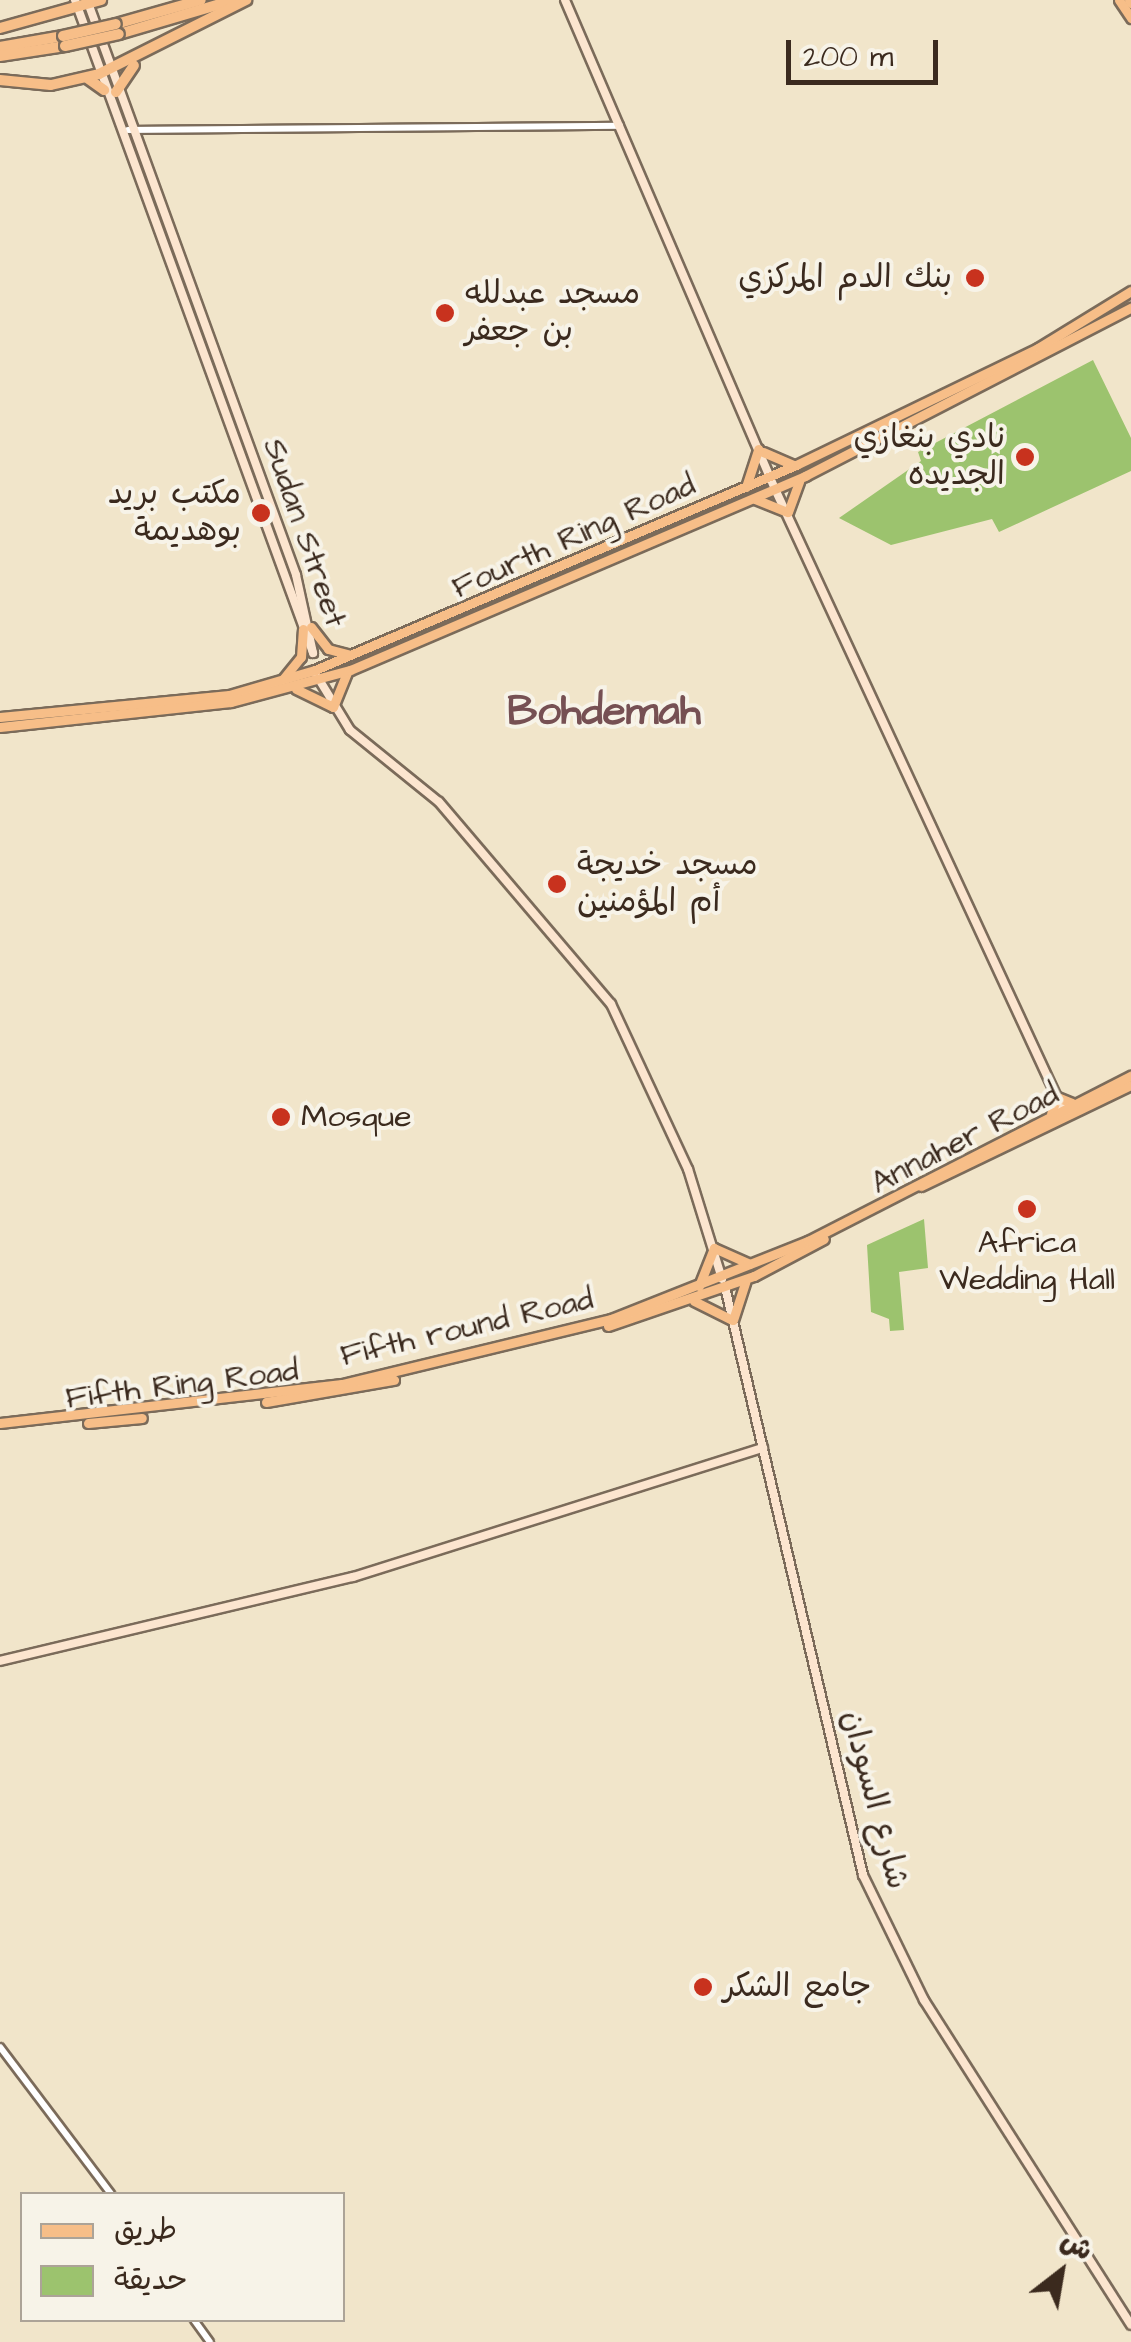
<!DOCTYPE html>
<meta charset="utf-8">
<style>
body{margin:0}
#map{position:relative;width:1131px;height:2342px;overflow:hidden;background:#f1e5ca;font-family:"Architects Daughter","Playpen Sans Arabic",sans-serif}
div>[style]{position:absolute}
.green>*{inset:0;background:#9cc36e}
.roads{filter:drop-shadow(2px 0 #7b6b5a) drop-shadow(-2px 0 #7b6b5a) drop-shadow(0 2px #7b6b5a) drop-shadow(0 -2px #7b6b5a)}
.tertiary>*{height:6px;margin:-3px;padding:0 3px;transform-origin:3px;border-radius:3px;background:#fff}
.secondary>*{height:8px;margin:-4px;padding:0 4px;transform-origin:4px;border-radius:4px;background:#fce5cf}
.primary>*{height:9px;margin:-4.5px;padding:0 4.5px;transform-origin:4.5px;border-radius:4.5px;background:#f7be88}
.trunk>*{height:10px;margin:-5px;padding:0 5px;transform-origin:5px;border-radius:5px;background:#f7be88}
.bridges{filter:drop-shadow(2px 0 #7b6b5a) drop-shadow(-2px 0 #7b6b5a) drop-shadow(0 2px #7b6b5a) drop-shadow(0 -2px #7b6b5a)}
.trunk-bridge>*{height:10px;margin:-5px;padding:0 5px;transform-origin:5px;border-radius:5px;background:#f7be88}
.dots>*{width:28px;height:28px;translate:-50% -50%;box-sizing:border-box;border:5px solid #f7f3e8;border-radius:50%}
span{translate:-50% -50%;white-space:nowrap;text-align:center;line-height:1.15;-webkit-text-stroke:8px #f7f3e8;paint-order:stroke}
.poi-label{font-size:32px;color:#3b2a1e}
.right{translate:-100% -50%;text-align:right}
.left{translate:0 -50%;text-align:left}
.street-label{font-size:32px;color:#3b2a1e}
.district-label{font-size:42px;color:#765053;font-weight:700}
.legend{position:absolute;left:20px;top:2192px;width:325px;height:130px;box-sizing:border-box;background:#f7f3e8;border:2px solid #aca397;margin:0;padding:12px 18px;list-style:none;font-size:30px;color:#3b2a1e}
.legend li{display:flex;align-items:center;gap:20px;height:50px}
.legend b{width:50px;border:2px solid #aca397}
.north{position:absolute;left:1011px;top:2222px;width:100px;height:100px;-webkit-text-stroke:8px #f7f3e8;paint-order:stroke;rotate:31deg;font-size:28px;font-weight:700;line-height:40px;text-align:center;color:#3b2a1e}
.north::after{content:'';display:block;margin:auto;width:35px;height:45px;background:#3b2a1e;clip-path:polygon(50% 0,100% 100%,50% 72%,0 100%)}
.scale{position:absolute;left:786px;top:40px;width:152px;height:45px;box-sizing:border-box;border:5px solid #3b2a1e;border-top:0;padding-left:12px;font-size:30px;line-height:35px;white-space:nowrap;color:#3b2a1e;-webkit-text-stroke:8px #f7f3e8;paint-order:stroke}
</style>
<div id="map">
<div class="green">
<i style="clip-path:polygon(1093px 360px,1131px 438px,1131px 471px,999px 532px,992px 519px,891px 545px,839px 518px,921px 461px,918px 452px)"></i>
<i style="clip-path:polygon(924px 1219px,928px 1268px,899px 1272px,904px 1330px,890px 1331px,889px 1319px,871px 1312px,867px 1245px)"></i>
</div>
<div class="roads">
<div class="tertiary">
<i style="left:128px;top:130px;width:492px;rotate:-0.5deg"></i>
<i style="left:0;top:2047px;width:184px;rotate:52.9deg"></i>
<i style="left:194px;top:2320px;width:27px;rotate:54deg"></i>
</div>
<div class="secondary">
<i style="left:75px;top:0;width:695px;rotate:69.97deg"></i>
<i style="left:87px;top:0;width:612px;rotate:70.02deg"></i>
<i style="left:296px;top:575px;width:80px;rotate:77.7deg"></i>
<i style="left:565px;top:0;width:532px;rotate:66.76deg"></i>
<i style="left:775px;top:489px;width:682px;rotate:65.13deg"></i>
<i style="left:317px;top:676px;width:63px;rotate:58.6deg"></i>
<i style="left:350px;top:730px;width:114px;rotate:39deg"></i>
<i style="left:439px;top:802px;width:265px;rotate:49.6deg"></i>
<i style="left:611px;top:1004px;width:182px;rotate:65deg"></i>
<i style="left:688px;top:1169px;width:115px;rotate:72.8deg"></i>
<i style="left:725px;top:1287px;width:604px;rotate:76.79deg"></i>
<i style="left:863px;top:1875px;width:139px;rotate:64deg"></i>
<i style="left:924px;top:2000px;width:385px;rotate:57.5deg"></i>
<i style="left:0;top:1661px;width:363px;rotate:-13.4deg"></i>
<i style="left:353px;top:1577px;width:430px;rotate:-17.5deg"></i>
</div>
<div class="primary">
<i style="left:1119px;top:0;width:22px;rotate:56deg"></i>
<i style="left:1129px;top:0;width:4px;rotate:56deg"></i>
<i style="left:763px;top:452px;width:34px;rotate:23deg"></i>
<i style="left:746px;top:487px;width:40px;rotate:-72deg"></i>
<i style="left:755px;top:499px;width:35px;rotate:22deg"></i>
<i style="left:788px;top:512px;width:33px;rotate:-70deg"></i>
<i style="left:311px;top:627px;width:28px;rotate:52deg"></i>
<i style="left:328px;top:649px;width:23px;rotate:15deg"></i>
<i style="left:283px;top:679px;width:28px;rotate:-51deg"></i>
<i style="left:301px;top:657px;width:28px;rotate:-86deg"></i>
<i style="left:296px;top:689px;width:41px;rotate:25.9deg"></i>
<i style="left:333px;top:707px;width:37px;rotate:-68deg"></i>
<i style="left:0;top:717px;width:230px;rotate:-5.5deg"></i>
<i style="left:229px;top:695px;width:90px;rotate:-16.2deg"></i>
<i style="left:315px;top:670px;width:523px;rotate:-23.08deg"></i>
<i style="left:796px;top:465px;width:269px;rotate:-25.8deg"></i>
<i style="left:1038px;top:348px;width:109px;rotate:-31.5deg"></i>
<i style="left:0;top:727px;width:232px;rotate:-6.2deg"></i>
<i style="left:231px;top:702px;width:123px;rotate:-15.1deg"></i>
<i style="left:350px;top:670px;width:495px;rotate:-23.1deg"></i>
<i style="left:805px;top:476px;width:367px;rotate:-27.3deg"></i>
<i style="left:1051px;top:1114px;width:18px;rotate:-71deg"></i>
<i style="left:1057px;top:1097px;width:16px;rotate:22deg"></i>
<i style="left:921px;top:1186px;width:233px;rotate:-25.7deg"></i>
<i style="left:714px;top:1248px;width:39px;rotate:24deg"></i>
<i style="left:699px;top:1286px;width:41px;rotate:-68.5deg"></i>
<i style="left:694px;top:1301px;width:42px;rotate:26.6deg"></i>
<i style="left:733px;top:1320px;width:40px;rotate:-72deg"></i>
<i style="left:608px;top:1326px;width:154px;rotate:-18.9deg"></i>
<i style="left:754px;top:1276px;width:79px;rotate:-27.9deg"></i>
<i style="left:266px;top:1402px;width:130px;rotate:-9.8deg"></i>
<i style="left:0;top:1423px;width:344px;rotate:-6.5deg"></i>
<i style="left:342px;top:1384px;width:277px;rotate:-13.6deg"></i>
<i style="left:611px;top:1319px;width:212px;rotate:-21.6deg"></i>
<i style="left:808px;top:1241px;width:363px;rotate:-27.1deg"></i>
<i style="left:88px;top:1423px;width:54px;rotate:-5.3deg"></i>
</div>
<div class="trunk">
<i style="left:116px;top:24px;width:88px;rotate:-15.8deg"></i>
<i style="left:0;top:28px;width:105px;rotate:-15.5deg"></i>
<i style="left:119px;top:34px;width:120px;rotate:-16.5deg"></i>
<i style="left:0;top:47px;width:64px;rotate:-9.9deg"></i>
<i style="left:0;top:56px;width:66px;rotate:-8.7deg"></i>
<i style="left:87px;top:78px;width:21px;rotate:35deg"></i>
<i style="left:0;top:80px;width:51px;rotate:5.6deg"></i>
<i style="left:51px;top:85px;width:49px;rotate:-12.9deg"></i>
<i style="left:99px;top:74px;width:165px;rotate:-26.7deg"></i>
<i style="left:116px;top:92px;width:32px;rotate:-56deg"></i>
</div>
</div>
<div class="bridges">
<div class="trunk-bridge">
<i style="left:63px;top:36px;width:54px;rotate:-12.8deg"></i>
<i style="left:65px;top:46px;width:55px;rotate:-12.5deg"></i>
</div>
</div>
<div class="dots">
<i style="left:975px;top:278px;background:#c8321e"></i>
<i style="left:445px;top:313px;background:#c8321e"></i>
<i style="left:1025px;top:457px;background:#c8321e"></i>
<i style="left:261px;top:513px;background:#c8321e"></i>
<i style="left:557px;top:884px;background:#c8321e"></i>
<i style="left:281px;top:1117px;background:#c8321e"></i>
<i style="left:1027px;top:1209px;background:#c8321e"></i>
<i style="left:703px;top:1987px;background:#c8321e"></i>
</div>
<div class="poi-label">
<span class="right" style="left:952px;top:278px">بنك الدم المركزي</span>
<span class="left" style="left:465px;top:313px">مسجد عبدلله<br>بن جعفر</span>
<span class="right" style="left:1005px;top:457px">نادي بنغازي<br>الجديده</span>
<span class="right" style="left:241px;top:513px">مكتب بريد<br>بوهديمة</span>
<span class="left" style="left:577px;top:884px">مسجد خديجة<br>أم المؤمنين</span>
<span class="left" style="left:301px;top:1117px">Mosque</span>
<span style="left:1027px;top:1262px">Africa<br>Wedding Hall</span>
<span class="left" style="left:723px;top:1987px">جامع الشكر</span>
</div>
<div class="street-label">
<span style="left:304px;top:533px;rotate:71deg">Sudan Street</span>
<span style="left:574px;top:537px;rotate:-24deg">Fourth Ring Road</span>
<span style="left:965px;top:1139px;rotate:-27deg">Annaher Road</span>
<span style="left:467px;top:1328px;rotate:-13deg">Fifth round Road</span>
<span style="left:182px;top:1385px;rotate:-7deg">Fifth Ring Road</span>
<span style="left:874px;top:1800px;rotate:75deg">شارع السودان</span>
</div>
<div class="district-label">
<span style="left:604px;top:712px">Bohdemah</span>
</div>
<ul class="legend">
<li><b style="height:12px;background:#f7be88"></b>طريق</li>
<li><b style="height:28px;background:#9cc36e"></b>حديقة</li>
</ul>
<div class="north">ش</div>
<div class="scale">200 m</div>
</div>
